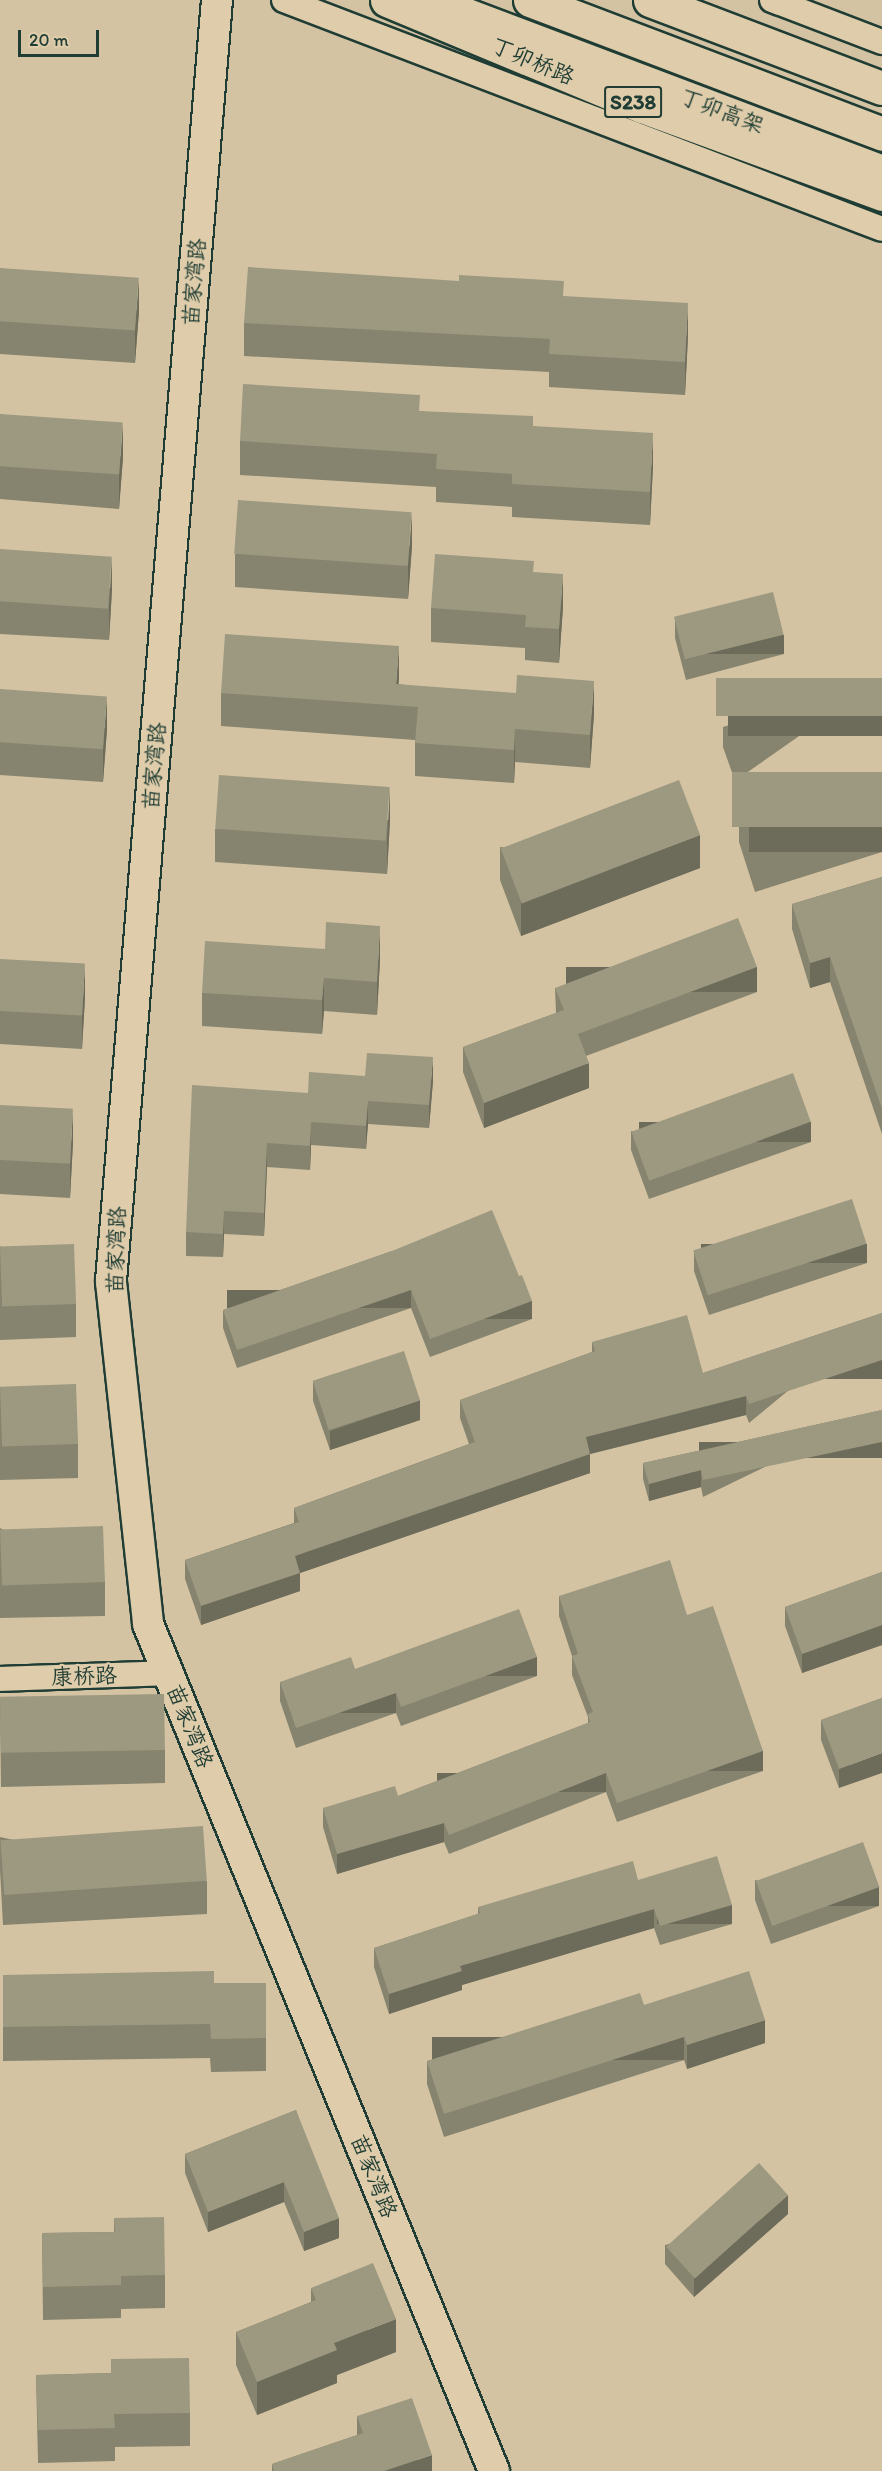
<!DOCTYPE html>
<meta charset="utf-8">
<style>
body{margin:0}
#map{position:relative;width:882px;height:2471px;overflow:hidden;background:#d4c3a3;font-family:Itim,"LXGW WenKai TC",sans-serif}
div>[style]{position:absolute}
.roads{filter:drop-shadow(2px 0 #1f3d34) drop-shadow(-2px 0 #1f3d34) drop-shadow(0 2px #1f3d34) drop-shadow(0 -2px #1f3d34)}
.minor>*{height:24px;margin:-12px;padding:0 12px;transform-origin:12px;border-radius:12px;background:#dfccaa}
.tertiary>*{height:30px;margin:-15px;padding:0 15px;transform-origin:15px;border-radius:15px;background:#dfccaa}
.primary>*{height:33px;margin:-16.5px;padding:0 16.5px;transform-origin:16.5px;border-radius:16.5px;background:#dfccaa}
.trunk>*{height:33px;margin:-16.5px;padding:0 16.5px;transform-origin:16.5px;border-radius:16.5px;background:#dfccaa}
.wall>*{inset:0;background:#86846e}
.shaded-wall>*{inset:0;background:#6d6b5a;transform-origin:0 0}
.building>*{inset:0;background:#9c9980;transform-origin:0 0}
span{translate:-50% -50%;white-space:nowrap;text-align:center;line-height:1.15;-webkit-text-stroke:4.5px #dfccaa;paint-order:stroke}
.shield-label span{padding:2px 4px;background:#dfccaa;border:2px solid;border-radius:4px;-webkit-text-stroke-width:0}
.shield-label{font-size:21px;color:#1f3d34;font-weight:700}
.street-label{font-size:22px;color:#1f3d34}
.scale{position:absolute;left:18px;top:30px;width:81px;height:27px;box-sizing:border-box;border:3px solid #1f3d34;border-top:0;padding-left:8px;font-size:18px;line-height:21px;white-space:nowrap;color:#1f3d34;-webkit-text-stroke:4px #dfccaa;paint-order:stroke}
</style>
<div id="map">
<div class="roads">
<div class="minor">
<i style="left:284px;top:0;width:640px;rotate:20.95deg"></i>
<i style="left:772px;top:0;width:118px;rotate:20.9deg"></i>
<i style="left:0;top:1679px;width:168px;rotate:-2deg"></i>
</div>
<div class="tertiary">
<i style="left:217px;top:0;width:1286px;rotate:94.73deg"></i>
<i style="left:111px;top:1282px;width:344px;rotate:83.8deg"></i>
<i style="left:148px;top:1624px;width:915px;rotate:67.78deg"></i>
</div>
<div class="primary">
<i style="left:387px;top:0;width:276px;rotate:22.6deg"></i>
<i style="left:642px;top:106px;width:256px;rotate:20.1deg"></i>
<i style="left:650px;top:0;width:248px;rotate:20.8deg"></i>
</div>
<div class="trunk">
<i style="left:427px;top:0;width:486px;rotate:20.7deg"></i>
<i style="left:530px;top:0;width:377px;rotate:20.8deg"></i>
</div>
</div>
<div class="wall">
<i style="clip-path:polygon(0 268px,139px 311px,135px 363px,0 354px)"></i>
<i style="clip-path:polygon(564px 296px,688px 336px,685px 395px,549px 387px,549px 372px,244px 356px,244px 323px)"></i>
<i style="clip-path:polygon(420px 411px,533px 426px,653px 466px,650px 525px,512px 517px,512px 507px,436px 502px,436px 487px,240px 475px,240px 441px)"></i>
<i style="clip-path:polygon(0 414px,123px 457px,119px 509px,0 499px)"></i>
<i style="clip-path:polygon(412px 546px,408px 599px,235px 587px,235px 554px)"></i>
<i style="clip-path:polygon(0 549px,112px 589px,109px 640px,0 634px)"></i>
<i style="clip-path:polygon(534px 572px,563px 607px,559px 663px,525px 660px,525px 648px,431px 642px,431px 608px)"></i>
<i style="clip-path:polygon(675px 619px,784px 654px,686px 680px,675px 638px)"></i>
<i style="clip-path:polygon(882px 678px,735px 781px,723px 747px,723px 727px)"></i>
<i style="clip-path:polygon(398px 684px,594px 714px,590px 768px,515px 762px,514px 783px,415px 776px,415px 740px,221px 726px,221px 693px)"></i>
<i style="clip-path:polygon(0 689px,107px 729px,103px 782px,0 775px)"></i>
<i style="clip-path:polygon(882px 772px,882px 852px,755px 892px,739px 842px,739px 817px)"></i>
<i style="clip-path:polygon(390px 820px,387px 874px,215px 862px,215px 829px)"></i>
<i style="clip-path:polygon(500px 847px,700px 868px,521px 936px,500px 880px)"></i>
<i style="clip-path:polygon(882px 877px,882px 1134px,830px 982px,810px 988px,792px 929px,792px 904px)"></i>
<i style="clip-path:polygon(0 959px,85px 997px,82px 1049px,0 1044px)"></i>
<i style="clip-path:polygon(380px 959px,377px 1015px,324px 1011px,322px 1034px,202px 1026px,202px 993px)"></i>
<i style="clip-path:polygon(555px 988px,757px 992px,586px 1056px,589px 1088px,484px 1128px,463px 1072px,463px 1047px,556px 1013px)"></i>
<i style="clip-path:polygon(433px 1081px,429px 1128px,368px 1124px,366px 1149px,311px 1145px,310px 1170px,267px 1167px,264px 1236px,224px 1234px,223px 1257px,186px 1256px,186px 1232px,308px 1093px)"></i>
<i style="clip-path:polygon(0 1105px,73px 1142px,70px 1198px,0 1194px)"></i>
<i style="clip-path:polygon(631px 1131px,811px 1142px,649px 1199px,631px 1150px)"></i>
<i style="clip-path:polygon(0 1246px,76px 1304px,76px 1337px,0 1340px)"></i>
<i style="clip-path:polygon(392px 1251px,532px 1319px,430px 1357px,411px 1308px,237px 1368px,223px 1328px,223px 1310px)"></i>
<i style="clip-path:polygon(694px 1252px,867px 1263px,709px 1315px,694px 1271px)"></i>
<i style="clip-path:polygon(882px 1313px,749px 1423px,746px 1415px,590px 1454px,590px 1473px,300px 1573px,300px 1591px,201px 1625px,185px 1579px,185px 1560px,294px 1523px,294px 1508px,469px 1444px,460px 1418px,460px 1400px,592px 1352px,592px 1342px,703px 1373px)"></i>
<i style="clip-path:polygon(313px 1382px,420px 1420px,330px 1450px,313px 1401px)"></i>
<i style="clip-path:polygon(0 1387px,78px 1444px,78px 1478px,0 1480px)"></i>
<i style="clip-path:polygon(882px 1410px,703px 1497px,701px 1487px,649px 1501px,643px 1479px,643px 1463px)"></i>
<i style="clip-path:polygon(0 1528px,105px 1582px,105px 1616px,0 1618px)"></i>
<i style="clip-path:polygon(882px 1572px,882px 1645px,802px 1673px,785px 1626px,785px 1607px)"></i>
<i style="clip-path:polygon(559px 1596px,687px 1615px,763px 1771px,617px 1822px,606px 1792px,449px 1854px,444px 1842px,337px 1874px,323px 1827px,323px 1808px,398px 1796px,588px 1723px,588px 1717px,572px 1675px,572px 1656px,559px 1616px)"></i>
<i style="clip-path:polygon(355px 1669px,537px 1676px,401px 1726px,396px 1713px,296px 1748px,280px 1701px,280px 1682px)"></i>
<i style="clip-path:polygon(882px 1698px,839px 1788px,821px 1740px,821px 1720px)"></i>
<i style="clip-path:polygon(0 1699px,165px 1750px,165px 1783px,1px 1787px)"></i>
<i style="clip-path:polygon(0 1837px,207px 1881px,207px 1914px,3px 1925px,0 1870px)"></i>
<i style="clip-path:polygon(638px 1880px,732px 1924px,660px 1945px,654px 1928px,462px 1985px,462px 1990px,389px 2014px,374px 1967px,374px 1948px,478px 1914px,478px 1907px)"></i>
<i style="clip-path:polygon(755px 1880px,879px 1906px,771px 1944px,755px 1900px)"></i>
<i style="clip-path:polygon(3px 1975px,214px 1983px,266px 1983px,266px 2071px,211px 2072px,210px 2058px,3px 2061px)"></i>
<i style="clip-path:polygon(644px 2005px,765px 2043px,687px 2069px,684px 2060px,444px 2137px,427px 2084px,427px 2061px)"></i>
<i style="clip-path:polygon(296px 2110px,339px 2238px,304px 2251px,284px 2202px,208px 2232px,185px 2173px,185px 2154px)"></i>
<i style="clip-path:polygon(788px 2214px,694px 2297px,665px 2264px,665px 2245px)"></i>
<i style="clip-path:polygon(114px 2218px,165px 2275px,165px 2308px,121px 2309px,121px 2318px,43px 2320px,42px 2233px,114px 2232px)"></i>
<i style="clip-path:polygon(311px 2288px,396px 2352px,337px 2375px,337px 2383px,257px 2415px,236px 2365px,236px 2332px,311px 2302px)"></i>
<i style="clip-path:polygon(111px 2359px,190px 2413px,190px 2446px,115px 2447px,115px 2461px,38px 2463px,36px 2375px,111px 2373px)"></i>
<i style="clip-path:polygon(357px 2416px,432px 2471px,272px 2471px,272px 2464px,357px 2435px)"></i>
</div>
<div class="shaded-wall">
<i style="clip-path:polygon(139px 278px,139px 311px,135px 363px,135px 330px)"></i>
<i style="clip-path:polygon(688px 303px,688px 336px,685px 395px,685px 362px)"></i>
<i style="clip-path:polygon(123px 423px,123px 457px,119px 509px,119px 476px)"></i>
<i style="clip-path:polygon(653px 433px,653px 466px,650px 525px,650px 492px)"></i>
<i style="clip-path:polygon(412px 513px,412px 546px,408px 599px,408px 566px)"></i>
<i style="clip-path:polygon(112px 556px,112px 589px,109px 640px,109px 607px)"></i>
<i style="clip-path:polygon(563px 574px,563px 607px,559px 663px,559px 629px)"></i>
<i style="left:784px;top:635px;width:19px;height:101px;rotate:90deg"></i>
<i style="clip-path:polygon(399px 646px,399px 680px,397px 705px,396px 684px)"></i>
<i style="clip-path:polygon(594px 681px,594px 714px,590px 768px,590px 735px)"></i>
<i style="clip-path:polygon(107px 696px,107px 729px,103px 782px,103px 749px)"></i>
<i style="left:882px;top:716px;width:20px;height:154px;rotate:90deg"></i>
<i style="clip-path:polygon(515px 729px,515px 762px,514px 783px,514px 750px)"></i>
<i style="clip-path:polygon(390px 787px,390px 820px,387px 874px,387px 841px)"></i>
<i style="left:882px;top:827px;width:25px;height:133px;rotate:90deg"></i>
<i style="clip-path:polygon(700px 835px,700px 868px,521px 936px,521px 902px)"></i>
<i style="clip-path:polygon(380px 926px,380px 959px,377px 1015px,377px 982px)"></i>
<i style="clip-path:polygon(830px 957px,830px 982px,810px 988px,810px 963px)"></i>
<i style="clip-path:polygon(85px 964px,85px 997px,82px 1049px,82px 1015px)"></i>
<i style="left:757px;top:967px;width:25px;height:191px;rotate:90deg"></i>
<i style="clip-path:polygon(324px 978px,324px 1011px,322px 1034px,322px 1000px)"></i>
<i style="clip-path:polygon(433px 1057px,433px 1081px,429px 1128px,429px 1105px)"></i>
<i style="clip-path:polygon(589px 1063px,589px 1088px,484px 1128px,484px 1103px)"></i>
<i style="clip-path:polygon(368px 1101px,368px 1124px,366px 1149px,366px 1126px)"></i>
<i style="clip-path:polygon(73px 1109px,73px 1142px,70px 1198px,70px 1165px)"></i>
<i style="clip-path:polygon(311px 1122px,311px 1145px,310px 1170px,310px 1146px)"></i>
<i style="left:811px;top:1122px;width:20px;height:172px;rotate:90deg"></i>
<i style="clip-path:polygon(267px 1143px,267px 1167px,264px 1236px,264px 1213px)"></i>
<i style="clip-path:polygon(224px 1211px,224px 1234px,223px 1257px,223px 1234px)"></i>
<i style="left:867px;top:1244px;width:19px;height:166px;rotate:90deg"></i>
<i style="left:411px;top:1290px;width:18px;height:184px;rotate:90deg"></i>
<i style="left:532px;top:1301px;width:18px;height:109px;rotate:90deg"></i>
<i style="left:882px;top:1360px;width:19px;height:140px;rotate:90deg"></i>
<i style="clip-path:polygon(746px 1396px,746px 1415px,590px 1454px,590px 1473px,300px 1573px,300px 1591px,201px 1625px,201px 1606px,295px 1556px,586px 1437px)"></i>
<i style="clip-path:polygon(420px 1400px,420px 1420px,330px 1450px,330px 1431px)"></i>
<i style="left:882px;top:1442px;width:16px;height:183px;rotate:90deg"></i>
<i style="clip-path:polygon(701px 1470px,701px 1487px,649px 1501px,649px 1484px)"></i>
<i style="clip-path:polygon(882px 1625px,882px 1645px,802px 1673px,802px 1654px)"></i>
<i style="left:537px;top:1657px;width:19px;height:145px;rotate:90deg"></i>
<i style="left:396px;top:1693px;width:20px;height:106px;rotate:90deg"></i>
<i style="left:763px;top:1751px;width:20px;height:155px;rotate:90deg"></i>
<i style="clip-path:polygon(882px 1753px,882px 1773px,839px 1788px,839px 1769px)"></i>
<i style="left:606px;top:1773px;width:19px;height:169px;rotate:90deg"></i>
<i style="clip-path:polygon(444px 1823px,444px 1842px,337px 1874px,337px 1854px)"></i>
<i style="left:879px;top:1887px;width:19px;height:114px;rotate:90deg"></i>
<i style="left:732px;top:1905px;width:19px;height:75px;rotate:90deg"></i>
<i style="clip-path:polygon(654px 1909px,654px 1928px,462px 1985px,462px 1990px,389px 2014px,389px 1994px,460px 1966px)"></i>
<i style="clip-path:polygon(765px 2020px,765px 2043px,687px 2069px,687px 2045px)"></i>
<i style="left:684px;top:2037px;width:23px;height:252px;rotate:90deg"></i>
<i style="clip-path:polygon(284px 2182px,284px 2202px,208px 2232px,208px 2212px)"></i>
<i style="clip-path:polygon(788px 2195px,788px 2214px,694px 2297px,694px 2278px)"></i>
<i style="clip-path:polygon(339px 2218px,339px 2238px,304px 2251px,304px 2232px)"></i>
<i style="clip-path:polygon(396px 2319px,396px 2352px,337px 2375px,337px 2383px,257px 2415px,257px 2382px,334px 2343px)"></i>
<i style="clip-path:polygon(432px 2455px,432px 2471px,384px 2471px)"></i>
</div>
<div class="building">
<i style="clip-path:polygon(248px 267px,459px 281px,459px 275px,564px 281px,563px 296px,688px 303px,685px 362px,549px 354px,550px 339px,244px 323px)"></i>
<i style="left:0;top:268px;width:139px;height:53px;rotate:4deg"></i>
<i style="clip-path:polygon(243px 384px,420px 395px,419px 411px,533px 416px,533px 426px,653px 433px,650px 492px,512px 484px,512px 474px,436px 469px,437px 454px,240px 441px)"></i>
<i style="left:0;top:414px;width:123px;height:52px;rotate:4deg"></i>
<i style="left:238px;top:500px;width:174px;height:54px;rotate:4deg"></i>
<i style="left:0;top:549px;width:112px;height:52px;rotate:4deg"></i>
<i style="clip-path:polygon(435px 554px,534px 561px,533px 572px,563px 574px,559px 629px,525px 627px,526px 615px,431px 608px)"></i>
<i style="left:773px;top:592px;width:44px;height:102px;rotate:76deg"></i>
<i style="clip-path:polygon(225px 634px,399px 646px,396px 684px,516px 693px,517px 675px,594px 681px,590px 735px,515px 729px,514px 750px,415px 743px,418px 707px,221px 693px)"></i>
<i style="left:882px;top:678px;width:38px;height:166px;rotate:90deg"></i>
<i style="left:0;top:689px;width:107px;height:53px;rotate:4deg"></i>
<i style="left:882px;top:772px;width:55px;height:150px;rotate:90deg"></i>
<i style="left:219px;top:775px;width:171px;height:54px;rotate:4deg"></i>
<i style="left:679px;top:780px;width:59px;height:191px;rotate:69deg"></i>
<i style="clip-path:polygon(882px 877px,882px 1109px,830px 957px,810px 963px,792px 904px)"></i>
<i style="clip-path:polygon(738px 918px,757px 967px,578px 1034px,589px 1063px,484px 1103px,463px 1047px,564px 1010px,555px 988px)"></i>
<i style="clip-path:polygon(326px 922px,380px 926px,377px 982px,324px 978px,322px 1000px,202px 993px,205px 941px,325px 949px)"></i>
<i style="left:0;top:959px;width:85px;height:52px;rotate:3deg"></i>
<i style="clip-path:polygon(367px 1053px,433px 1057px,429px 1105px,368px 1101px,366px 1126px,311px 1122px,310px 1146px,267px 1143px,264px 1213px,224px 1211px,223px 1234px,186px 1232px,192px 1085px,308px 1093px,309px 1072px,365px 1076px)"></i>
<i style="left:793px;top:1073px;width:52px;height:172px;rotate:70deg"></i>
<i style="left:0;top:1105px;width:73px;height:55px;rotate:3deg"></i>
<i style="left:852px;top:1199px;width:47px;height:167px;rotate:72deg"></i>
<i style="clip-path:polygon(492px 1210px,519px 1276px,522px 1275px,532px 1301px,430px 1339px,411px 1290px,237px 1350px,223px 1310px,392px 1251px)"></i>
<i style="left:74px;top:1244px;width:60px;height:74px;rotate:88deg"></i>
<i style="clip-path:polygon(882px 1313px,882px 1360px,749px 1404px,746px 1396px,586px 1437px,590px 1454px,295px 1556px,300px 1573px,201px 1606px,185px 1560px,299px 1522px,294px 1508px,475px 1442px,460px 1400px,595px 1351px,592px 1342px,687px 1315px,703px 1373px)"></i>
<i style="left:404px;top:1351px;width:52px;height:96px;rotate:72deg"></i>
<i style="left:76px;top:1384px;width:60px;height:76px;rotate:88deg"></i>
<i style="clip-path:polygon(882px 1410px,882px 1442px,703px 1480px,701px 1470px,649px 1484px,643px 1463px)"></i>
<i style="left:103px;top:1526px;width:56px;height:103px;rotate:88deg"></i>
<i style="clip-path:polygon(670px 1560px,687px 1615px,713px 1606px,763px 1751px,617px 1803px,606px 1773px,449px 1835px,444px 1823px,337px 1854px,323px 1808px,395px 1786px,398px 1796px,590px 1722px,588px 1714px,593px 1712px,572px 1656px,578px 1654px,559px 1596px)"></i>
<i style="clip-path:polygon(882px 1572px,882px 1625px,802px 1654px,785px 1607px)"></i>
<i style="clip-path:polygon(519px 1609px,537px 1657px,401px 1707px,396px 1693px,296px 1728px,280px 1682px,351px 1657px,355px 1669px)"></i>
<i style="left:164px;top:1694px;width:56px;height:164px;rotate:89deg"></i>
<i style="clip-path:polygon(882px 1698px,882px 1753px,839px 1769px,821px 1720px)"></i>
<i style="left:203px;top:1826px;width:55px;height:203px;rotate:86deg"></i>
<i style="left:863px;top:1842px;width:48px;height:114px;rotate:70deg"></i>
<i style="clip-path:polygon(717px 1856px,732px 1905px,660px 1926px,654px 1909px,460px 1966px,462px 1971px,389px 1994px,374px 1948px,480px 1913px,478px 1907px,633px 1861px,638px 1880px)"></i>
<i style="clip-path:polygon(214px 1971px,214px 1983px,266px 1983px,266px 2038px,211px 2039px,210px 2024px,3px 2027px,3px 1975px)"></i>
<i style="clip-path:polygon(749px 1971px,765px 2020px,687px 2045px,684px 2037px,444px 2114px,427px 2061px,640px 1993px,644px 2005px)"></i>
<i style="clip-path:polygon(296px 2110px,339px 2218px,304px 2232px,284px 2182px,208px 2212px,185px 2154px)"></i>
<i style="left:759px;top:2163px;width:43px;height:125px;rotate:48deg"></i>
<i style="clip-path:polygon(164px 2217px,165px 2275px,121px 2276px,121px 2285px,43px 2287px,42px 2233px,115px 2232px,114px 2218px)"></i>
<i style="clip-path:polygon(373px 2263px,396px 2319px,334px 2343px,337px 2350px,257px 2382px,236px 2332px,316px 2300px,311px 2288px)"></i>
<i style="clip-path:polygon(189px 2358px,190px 2413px,114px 2414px,115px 2428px,38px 2430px,36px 2375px,111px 2373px,111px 2359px)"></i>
<i style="clip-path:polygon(412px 2398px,432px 2455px,384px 2471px,274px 2471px,272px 2464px,363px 2433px,357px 2416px)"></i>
</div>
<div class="shield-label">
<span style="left:633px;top:102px">S238</span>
</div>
<div class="street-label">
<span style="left:533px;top:61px;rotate:23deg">丁卯桥路</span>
<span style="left:722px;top:111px;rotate:21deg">丁卯高架</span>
<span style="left:194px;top:282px;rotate:-85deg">苗家湾路</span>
<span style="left:154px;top:766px;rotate:-85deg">苗家湾路</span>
<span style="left:116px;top:1250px;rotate:-88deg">苗家湾路</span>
<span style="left:84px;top:1676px;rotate:-2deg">康桥路</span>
<span style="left:190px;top:1726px;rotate:68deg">苗家湾路</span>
<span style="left:374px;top:2176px;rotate:68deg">苗家湾路</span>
</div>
<div class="scale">20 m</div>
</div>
